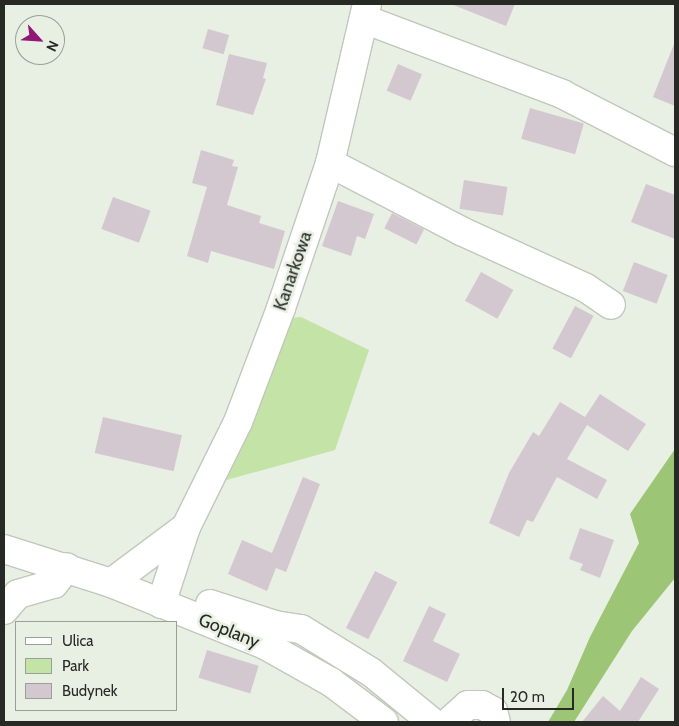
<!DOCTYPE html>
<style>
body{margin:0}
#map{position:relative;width:679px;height:726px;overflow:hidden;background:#e8efe3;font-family:Cabin,sans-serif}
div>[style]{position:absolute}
.green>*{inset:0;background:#c4e3a7}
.forest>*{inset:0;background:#9dc576}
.building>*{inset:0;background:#d4c8d0;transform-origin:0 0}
.roads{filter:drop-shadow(1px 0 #c1c7bc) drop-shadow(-1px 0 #c1c7bc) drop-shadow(0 1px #c1c7bc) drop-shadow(0 -1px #c1c7bc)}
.minor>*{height:28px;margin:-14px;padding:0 14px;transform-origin:14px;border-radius:14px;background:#fff}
span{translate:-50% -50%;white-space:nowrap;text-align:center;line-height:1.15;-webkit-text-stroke:5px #e8efe3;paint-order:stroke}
.street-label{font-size:18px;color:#272925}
.frame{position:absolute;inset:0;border:5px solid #272925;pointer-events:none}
.legend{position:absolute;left:15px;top:621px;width:162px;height:90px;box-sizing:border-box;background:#e8efe3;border:1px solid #9ba097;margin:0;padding:6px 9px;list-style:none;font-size:15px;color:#272925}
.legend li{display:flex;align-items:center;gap:10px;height:25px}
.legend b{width:25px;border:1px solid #9ba097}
.north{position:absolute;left:15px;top:15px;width:50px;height:50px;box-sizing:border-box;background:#e8efe3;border:1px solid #9ba097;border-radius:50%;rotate:116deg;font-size:14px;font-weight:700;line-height:20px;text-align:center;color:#272925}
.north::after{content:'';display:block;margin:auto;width:18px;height:22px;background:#911876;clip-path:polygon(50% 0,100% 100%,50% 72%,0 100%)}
.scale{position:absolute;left:502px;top:688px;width:72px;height:22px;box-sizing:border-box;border:2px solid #272925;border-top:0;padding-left:6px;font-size:15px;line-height:18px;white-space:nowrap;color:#272925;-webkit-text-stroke:4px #e8efe3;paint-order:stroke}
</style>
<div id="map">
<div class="green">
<i style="clip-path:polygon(301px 317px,369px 350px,335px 450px,223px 481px,286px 318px)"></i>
</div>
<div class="forest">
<i style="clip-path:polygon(675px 449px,675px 578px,632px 631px,574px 722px,548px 722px,567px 690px,590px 637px,639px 543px,630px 514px)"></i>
</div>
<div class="building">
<i style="clip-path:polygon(451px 4px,515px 4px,506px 26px)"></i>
<i style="left:208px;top:29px;width:22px;height:20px;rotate:16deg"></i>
<i style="clip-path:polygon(674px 44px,675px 44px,675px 106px,653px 97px)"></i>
<i style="clip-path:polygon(229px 54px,267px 63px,263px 78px,266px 79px,253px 115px,216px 105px)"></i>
<i style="left:398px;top:64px;width:26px;height:29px;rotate:23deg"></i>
<i style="left:530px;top:108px;width:56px;height:32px;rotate:16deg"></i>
<i style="clip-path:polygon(201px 150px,234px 160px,232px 166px,238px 167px,227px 205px,261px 216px,259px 223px,285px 231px,274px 269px,211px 251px,208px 263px,187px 256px,207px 187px,192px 183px)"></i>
<i style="left:464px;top:180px;width:44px;height:29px;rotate:9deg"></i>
<i style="clip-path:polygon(646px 184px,675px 195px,675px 239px,631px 222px)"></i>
<i style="left:113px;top:197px;width:40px;height:34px;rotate:20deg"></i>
<i style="clip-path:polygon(338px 201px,374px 214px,365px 239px,357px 236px,351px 256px,322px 246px)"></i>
<i style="left:392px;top:213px;width:36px;height:17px;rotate:27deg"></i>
<i style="left:634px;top:262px;width:36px;height:31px;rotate:21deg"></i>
<i style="left:481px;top:272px;width:37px;height:33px;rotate:29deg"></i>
<i style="left:575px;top:306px;width:21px;height:48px;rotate:28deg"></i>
<i style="clip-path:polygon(600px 394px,646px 424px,628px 451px,587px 425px,567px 459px,607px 480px,597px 499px,557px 477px,533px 522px,527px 520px,519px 537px,489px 523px,509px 473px,533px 432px,539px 436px,560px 402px,585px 417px)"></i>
<i style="left:103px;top:417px;width:81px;height:37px;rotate:13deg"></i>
<i style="clip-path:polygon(303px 477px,320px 484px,286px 572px,276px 568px,267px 591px,228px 574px,242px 540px,272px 553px)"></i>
<i style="clip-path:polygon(580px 528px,614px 540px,600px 578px,580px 570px,583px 564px,569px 559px)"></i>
<i style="left:375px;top:571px;width:25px;height:64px;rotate:27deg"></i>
<i style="clip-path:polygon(429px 606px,446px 614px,433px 641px,460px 654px,447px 682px,403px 661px)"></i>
<i style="left:207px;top:650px;width:54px;height:29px;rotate:17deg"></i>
<i style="clip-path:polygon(641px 677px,659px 689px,638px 722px,582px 722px,603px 696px,620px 711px)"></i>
</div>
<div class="roads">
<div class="minor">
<i style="left:364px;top:19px;width:212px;rotate:20.7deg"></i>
<i style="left:562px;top:94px;width:127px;rotate:27.2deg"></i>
<i style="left:330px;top:163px;width:148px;rotate:27.4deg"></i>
<i style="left:461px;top:231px;width:137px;rotate:24.5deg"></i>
<i style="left:586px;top:288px;width:30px;rotate:34deg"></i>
<i style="left:4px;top:549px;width:112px;rotate:17.6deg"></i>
<i style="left:111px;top:583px;width:166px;rotate:21.9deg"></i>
<i style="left:265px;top:645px;width:76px;rotate:29.3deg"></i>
<i style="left:331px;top:682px;width:66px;rotate:37deg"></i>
<i style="left:111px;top:583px;width:94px;rotate:-36.7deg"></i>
<i style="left:161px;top:604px;width:81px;rotate:-72deg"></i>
<i style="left:186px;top:527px;width:117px;rotate:-63.7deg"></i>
<i style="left:238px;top:422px;width:122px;rotate:-69.3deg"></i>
<i style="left:281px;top:308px;width:153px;rotate:-71.3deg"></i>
<i style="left:330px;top:163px;width:163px;rotate:-76.9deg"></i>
<i style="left:210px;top:604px;width:68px;rotate:17.9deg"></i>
<i style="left:275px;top:625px;width:26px;rotate:9deg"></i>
<i style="left:301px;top:629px;width:82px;rotate:31.6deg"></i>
<i style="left:371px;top:672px;width:79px;rotate:39.3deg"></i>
<i style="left:4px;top:610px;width:21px;rotate:-49deg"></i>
<i style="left:18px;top:594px;width:37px;rotate:-16deg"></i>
<i style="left:54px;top:584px;width:21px;rotate:-53deg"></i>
<i style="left:449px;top:722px;width:25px;rotate:-42deg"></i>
<i style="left:468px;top:705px;width:14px"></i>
<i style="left:482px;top:705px;width:13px;rotate:29deg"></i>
<i style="left:493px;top:711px;width:11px;rotate:75deg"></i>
</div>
</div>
<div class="street-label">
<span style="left:293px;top:271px;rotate:-71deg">Kanarkowa</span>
<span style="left:229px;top:631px;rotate:22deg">Goplany</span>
</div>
<div class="frame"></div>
<ul class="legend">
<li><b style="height:6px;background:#fff"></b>Ulica</li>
<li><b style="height:14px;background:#c4e3a7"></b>Park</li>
<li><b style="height:14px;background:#d4c8d0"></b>Budynek</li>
</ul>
<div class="north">N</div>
<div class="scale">20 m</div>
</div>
